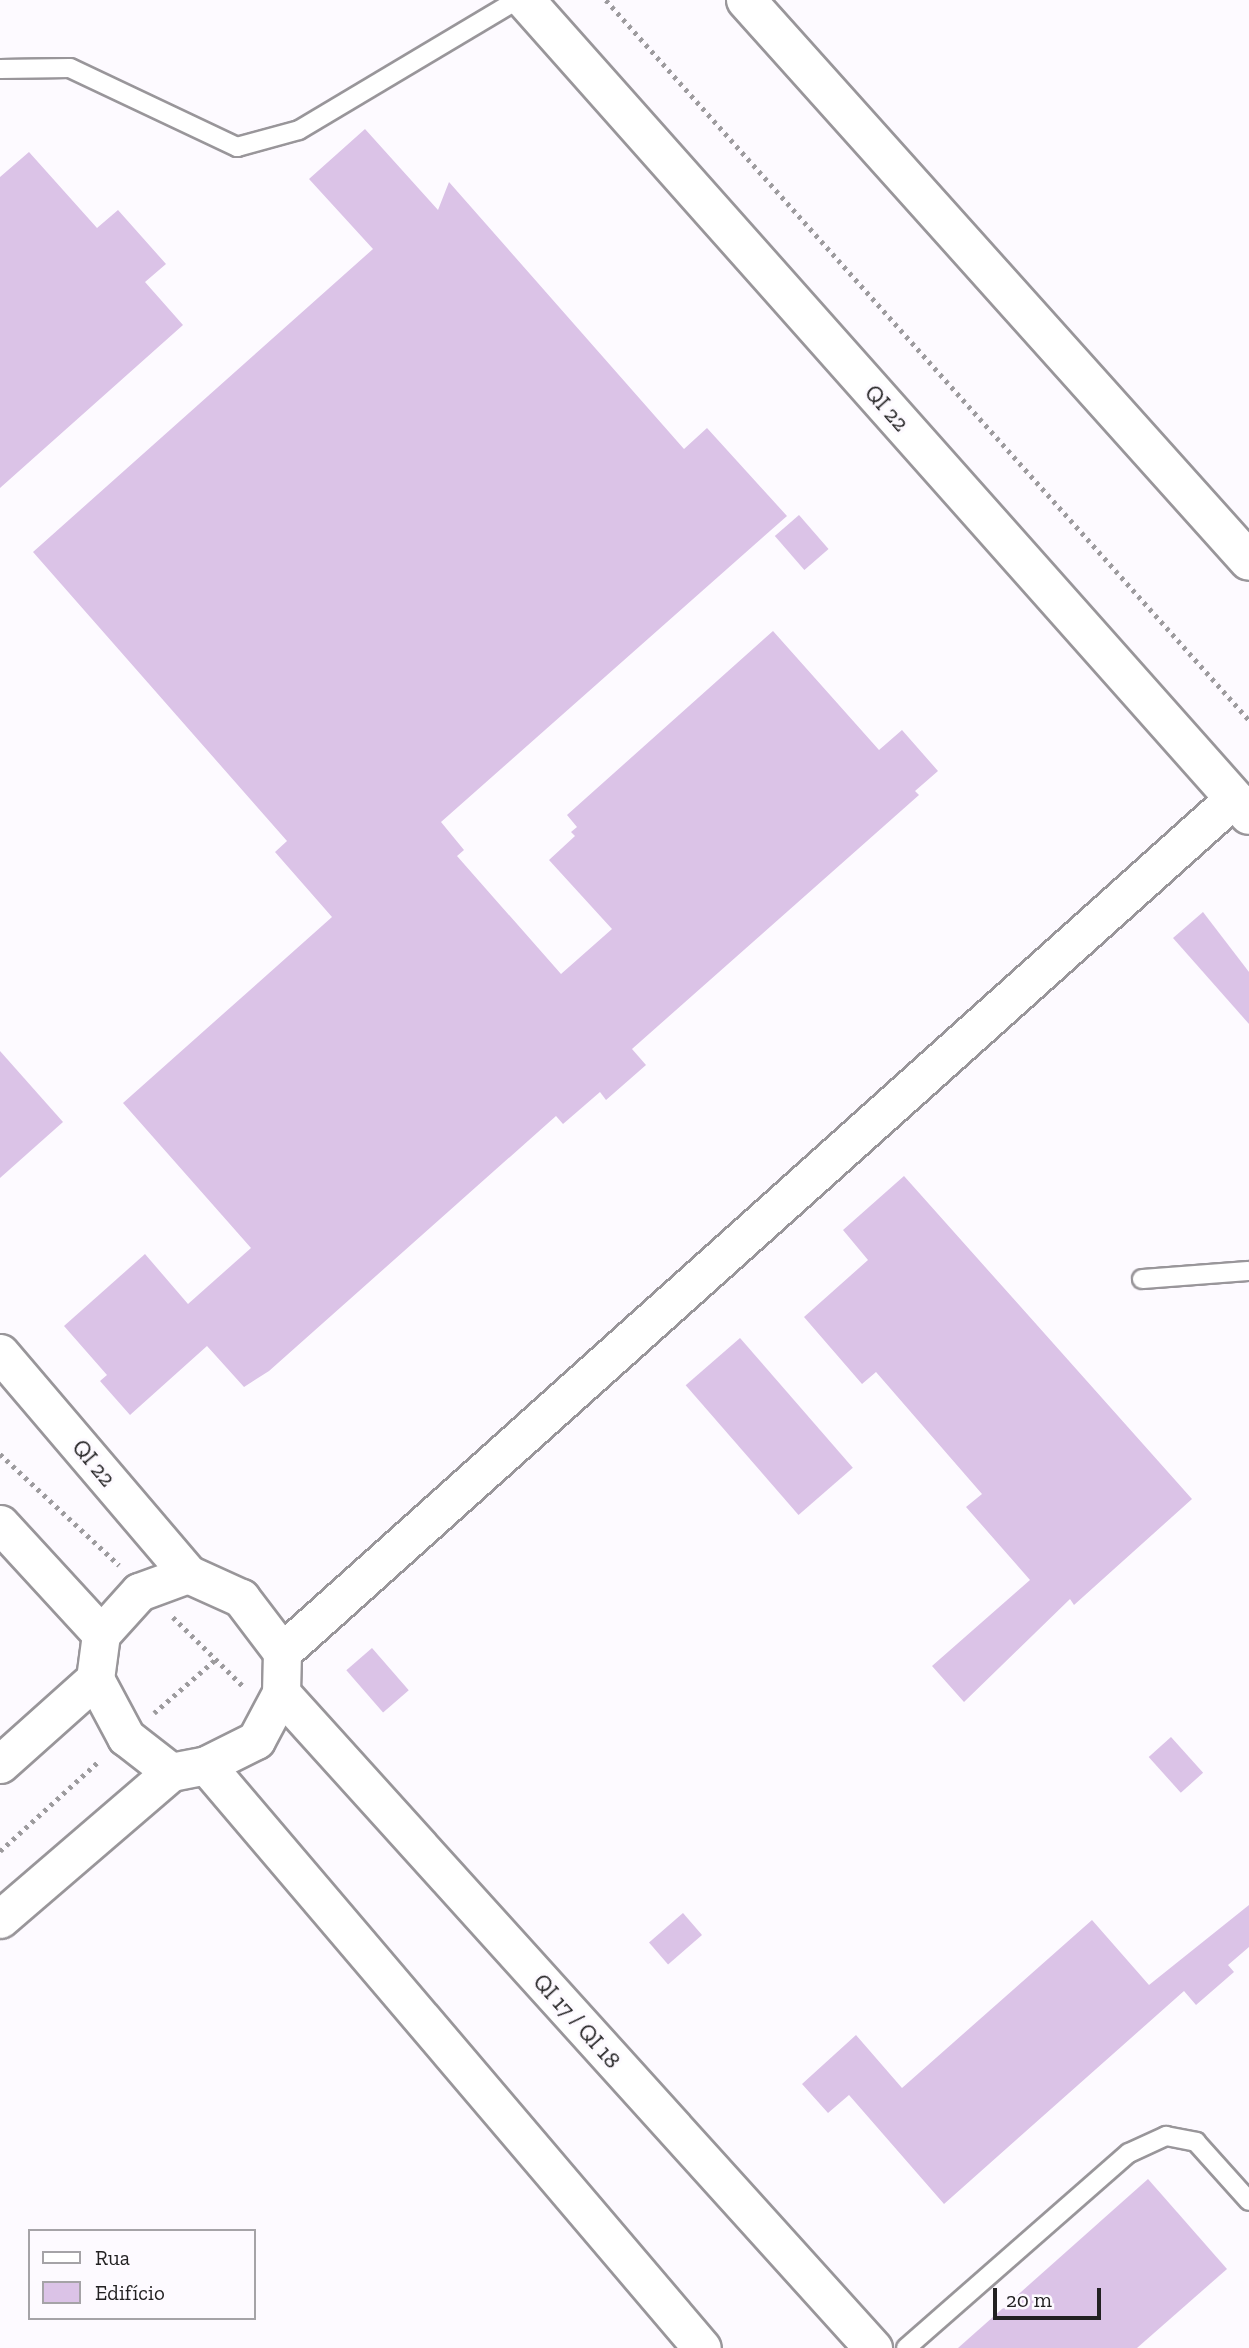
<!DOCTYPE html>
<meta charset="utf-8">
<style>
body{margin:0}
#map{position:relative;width:1249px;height:2348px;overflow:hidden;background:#fdfaff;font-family:"Zilla Slab",serif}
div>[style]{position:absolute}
.building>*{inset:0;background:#dbc3e7;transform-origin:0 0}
.path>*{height:4.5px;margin-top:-2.25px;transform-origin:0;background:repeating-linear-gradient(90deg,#9d9b9e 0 3.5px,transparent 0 8.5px)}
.roads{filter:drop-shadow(2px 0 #99969a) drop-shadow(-2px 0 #99969a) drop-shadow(0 2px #99969a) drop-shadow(0 -2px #99969a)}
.lane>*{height:18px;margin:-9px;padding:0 9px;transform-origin:9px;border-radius:9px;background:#fff}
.street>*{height:37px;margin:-18.5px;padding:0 18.5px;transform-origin:18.5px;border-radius:18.5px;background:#fff}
.secondary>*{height:38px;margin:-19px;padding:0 19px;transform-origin:19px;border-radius:19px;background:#fff}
span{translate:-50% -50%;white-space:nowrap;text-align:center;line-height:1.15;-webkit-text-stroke:6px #fdfaff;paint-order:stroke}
.street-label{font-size:23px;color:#222122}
.legend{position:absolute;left:28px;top:2229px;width:228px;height:91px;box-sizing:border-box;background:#fdfaff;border:2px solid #a5a3a7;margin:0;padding:9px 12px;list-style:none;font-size:21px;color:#222122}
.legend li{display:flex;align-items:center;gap:14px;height:35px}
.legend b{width:35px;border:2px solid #a5a3a7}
.scale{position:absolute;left:993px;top:2288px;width:108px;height:32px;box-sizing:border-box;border:4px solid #222122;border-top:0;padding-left:9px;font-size:21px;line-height:24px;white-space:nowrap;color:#222122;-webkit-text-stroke:5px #fdfaff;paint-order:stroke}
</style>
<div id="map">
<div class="building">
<i style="clip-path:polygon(365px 129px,438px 210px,449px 182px,684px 449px,707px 428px,787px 516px,441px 822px,464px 850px,457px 856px,561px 974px,612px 929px,549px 860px,575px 836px,571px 832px,577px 827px,567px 815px,773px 631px,879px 750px,902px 730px,938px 771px,915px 791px,919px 795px,632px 1049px,646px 1065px,606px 1100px,600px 1092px,563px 1124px,556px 1116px,269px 1371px,244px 1387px,207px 1346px,130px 1415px,100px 1381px,107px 1375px,64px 1326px,145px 1254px,188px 1304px,251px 1248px,123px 1103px,332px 917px,275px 852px,287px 841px,33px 552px,373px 249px,309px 179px)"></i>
<i style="clip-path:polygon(29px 152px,97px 228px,118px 210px,166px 264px,145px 282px,183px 325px,0 488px,0 177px)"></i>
<i style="left:799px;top:515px;width:45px;height:32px;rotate:49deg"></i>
<i style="clip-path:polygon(1203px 912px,1249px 972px,1249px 1024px,1173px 938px)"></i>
<i style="clip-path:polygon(0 1051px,63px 1122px,0 1178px)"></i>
<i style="clip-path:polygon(904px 1176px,1192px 1499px,1074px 1605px,1070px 1599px,964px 1702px,932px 1666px,1030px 1580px,966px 1507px,982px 1494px,876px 1372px,862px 1384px,804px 1317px,868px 1260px,843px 1230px)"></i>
<i style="left:740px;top:1338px;width:172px;height:72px;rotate:49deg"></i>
<i style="left:372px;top:1648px;width:56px;height:34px;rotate:49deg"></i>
<i style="left:1171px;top:1737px;width:48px;height:30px;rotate:48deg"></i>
<i style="clip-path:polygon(1249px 1905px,1249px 1947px,1228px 1965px,1234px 1972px,1196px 2005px,1184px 1991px,944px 2204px,849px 2095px,828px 2113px,802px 2084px,856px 2035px,902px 2088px,1092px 1920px,1149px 1985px)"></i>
<i style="left:683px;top:1913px;width:29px;height:45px;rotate:49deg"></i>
<i style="clip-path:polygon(1148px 2179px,1227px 2269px,1137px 2348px,958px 2348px)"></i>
</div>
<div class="path">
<i style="left:606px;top:0;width:965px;rotate:48.23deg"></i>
<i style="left:0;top:1454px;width:163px;rotate:43deg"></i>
<i style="left:173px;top:1617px;width:100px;rotate:44.6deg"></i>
<i style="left:154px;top:1713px;width:82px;rotate:-41.1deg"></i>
<i style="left:0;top:1851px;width:135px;rotate:-42.3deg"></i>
</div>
<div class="roads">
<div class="lane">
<i style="left:0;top:69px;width:70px;rotate:-0.8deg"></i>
<i style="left:70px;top:68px;width:185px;rotate:25.3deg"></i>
<i style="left:237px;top:147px;width:64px;rotate:-15.3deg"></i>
<i style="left:299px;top:130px;width:254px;rotate:-30.8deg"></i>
<i style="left:1142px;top:1279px;width:107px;rotate:-4.3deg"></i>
<i style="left:906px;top:2348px;width:296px;rotate:-41.2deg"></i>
<i style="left:1129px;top:2153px;width:41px;rotate:-24.7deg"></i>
<i style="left:1166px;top:2136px;width:31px;rotate:11deg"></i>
<i style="left:1196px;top:2142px;width:79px;rotate:48.1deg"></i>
</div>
<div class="street">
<i style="left:0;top:1353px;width:290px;rotate:49.6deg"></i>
<i style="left:0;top:1524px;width:149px;rotate:47.4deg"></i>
<i style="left:282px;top:1652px;width:68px;rotate:-127.2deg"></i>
<i style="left:241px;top:1598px;width:58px;rotate:-155.6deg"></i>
<i style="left:188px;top:1574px;width:52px;rotate:159.8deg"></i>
<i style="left:139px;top:1592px;width:57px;rotate:132.1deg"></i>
<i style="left:101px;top:1634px;width:45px;rotate:97.6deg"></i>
<i style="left:95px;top:1679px;width:66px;rotate:61.9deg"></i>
<i style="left:126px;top:1737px;width:57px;rotate:37.9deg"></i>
<i style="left:171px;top:1772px;width:36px;rotate:-11deg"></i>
<i style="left:206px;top:1765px;width:56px;rotate:-26.6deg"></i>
<i style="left:256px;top:1740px;width:53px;rotate:-62deg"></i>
<i style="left:281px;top:1693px;width:41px;rotate:-88.6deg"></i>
<i style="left:282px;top:1652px;width:1279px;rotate:-41.89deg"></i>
<i style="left:281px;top:1693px;width:883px;rotate:47.89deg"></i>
<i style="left:0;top:1764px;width:127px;rotate:-41.8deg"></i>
<i style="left:206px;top:1765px;width:765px;rotate:49.61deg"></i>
<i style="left:0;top:1919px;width:225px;rotate:-40.7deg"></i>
</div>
<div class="secondary">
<i style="left:525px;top:0;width:1090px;rotate:48.38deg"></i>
<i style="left:746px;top:0;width:753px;rotate:48.12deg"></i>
</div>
</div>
<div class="street-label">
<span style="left:887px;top:408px;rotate:48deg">QI 22</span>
<span style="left:94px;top:1463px;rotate:50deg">QI 22</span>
<span style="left:577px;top:2021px;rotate:48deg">QI 17 / QI 18</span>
</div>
<ul class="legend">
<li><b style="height:9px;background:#fff"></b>Rua</li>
<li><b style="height:19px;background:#dbc3e7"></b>Edifício</li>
</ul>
<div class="scale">20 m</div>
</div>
